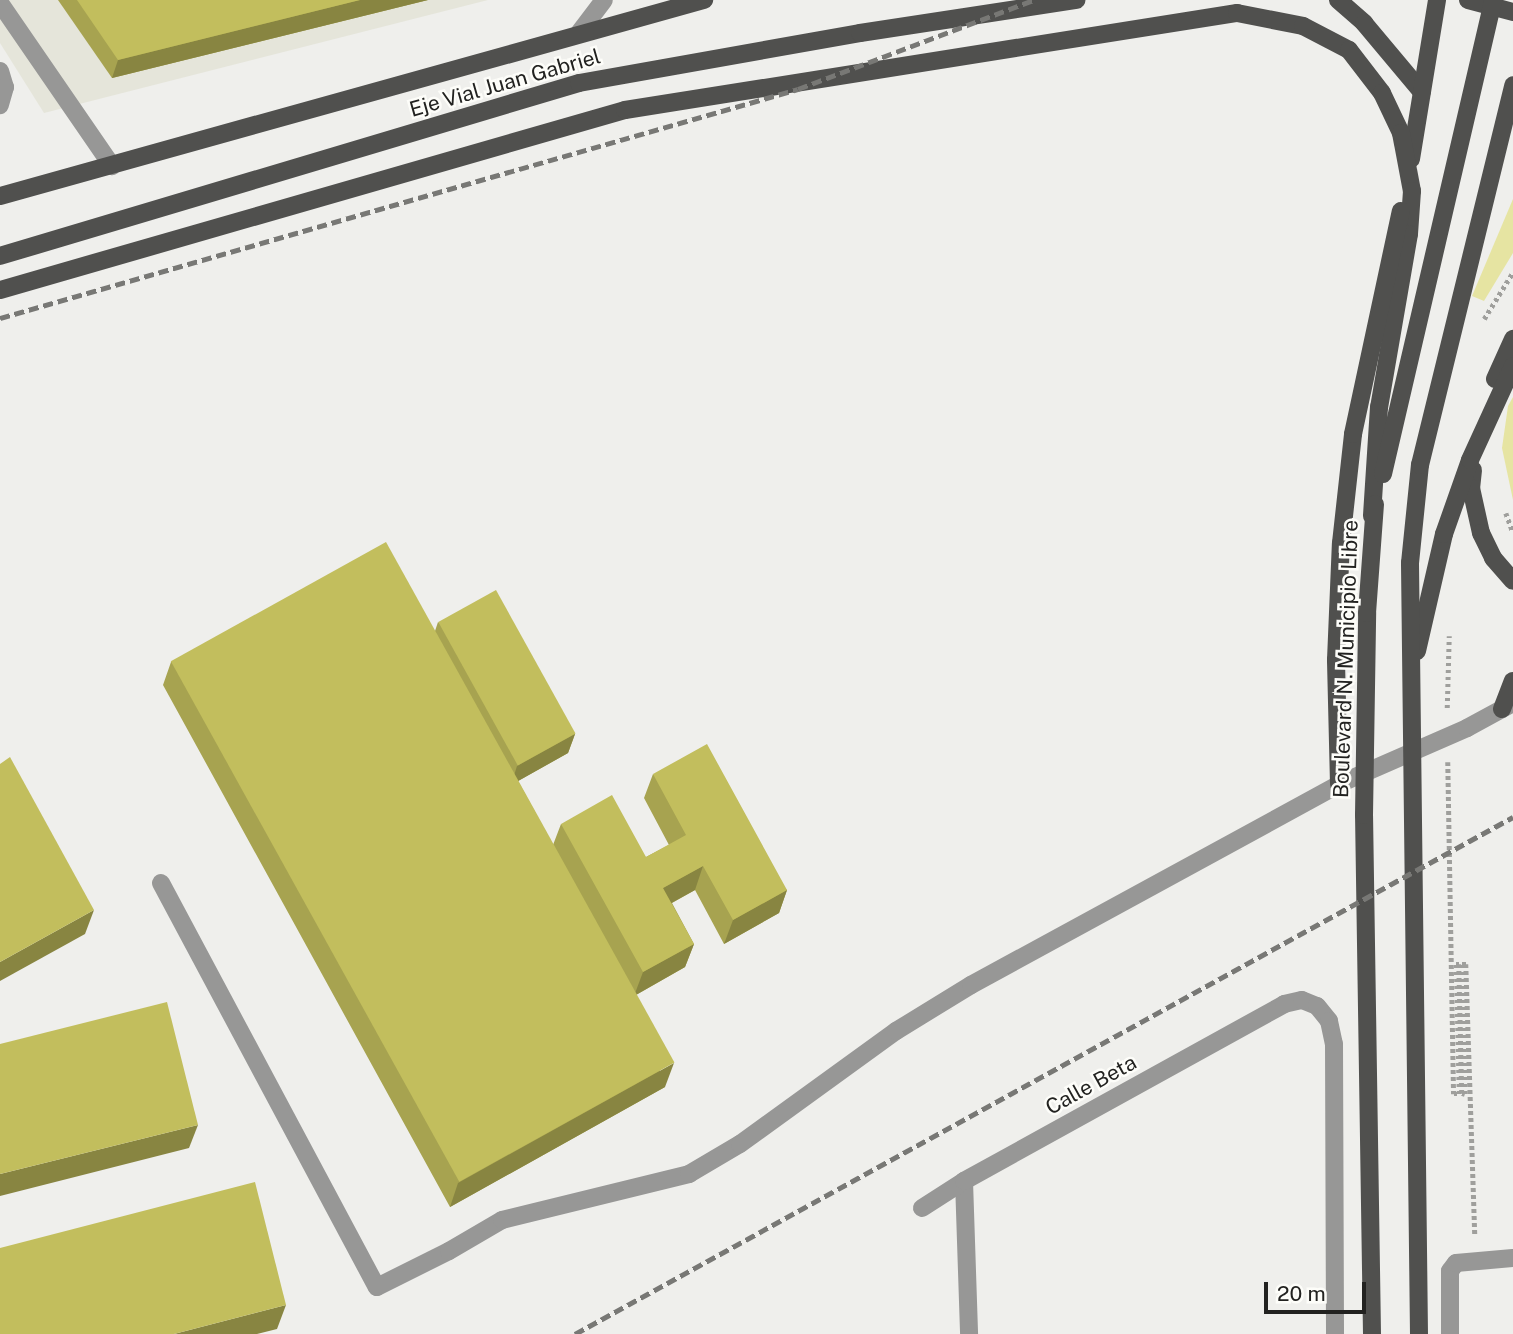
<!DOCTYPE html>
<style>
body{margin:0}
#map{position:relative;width:1513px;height:1334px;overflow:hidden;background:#efefec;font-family:"Public Sans",sans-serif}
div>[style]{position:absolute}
.built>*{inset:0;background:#e5e5da}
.green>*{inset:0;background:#e6e4a2}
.path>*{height:4.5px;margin-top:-2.25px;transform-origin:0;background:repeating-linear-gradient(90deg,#9f9f9c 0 3.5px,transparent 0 7px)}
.minor>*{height:18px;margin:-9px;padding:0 9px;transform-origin:9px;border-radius:9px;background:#979796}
.major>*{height:18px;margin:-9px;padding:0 9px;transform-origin:9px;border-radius:9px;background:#50504e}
.rail>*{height:5px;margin-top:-2.5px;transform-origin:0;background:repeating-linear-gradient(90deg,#787875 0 10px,transparent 0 15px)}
.wall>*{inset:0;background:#a7a350}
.shaded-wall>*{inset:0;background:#888541}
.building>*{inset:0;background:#c2be5d;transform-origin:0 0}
span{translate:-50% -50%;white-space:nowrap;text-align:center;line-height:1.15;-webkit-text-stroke:5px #fdfdf9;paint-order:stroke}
.street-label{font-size:21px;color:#222220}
.scale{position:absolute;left:1264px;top:1282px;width:102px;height:32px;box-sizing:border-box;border:4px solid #222220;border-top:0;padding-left:9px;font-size:21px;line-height:24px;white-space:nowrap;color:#222220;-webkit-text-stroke:5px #fdfdf9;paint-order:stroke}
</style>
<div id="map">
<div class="built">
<i style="clip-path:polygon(0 0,488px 0,44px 113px,0 43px)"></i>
</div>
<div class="green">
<i style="clip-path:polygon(1513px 199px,1513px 253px,1484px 301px,1472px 296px)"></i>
<i style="clip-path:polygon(1513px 397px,1513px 500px,1502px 448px,1508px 406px)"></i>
</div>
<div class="path">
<i style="left:1484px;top:319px;width:55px;rotate:-58.3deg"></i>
<i style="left:1506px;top:513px;width:20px;rotate:70deg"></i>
<i style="left:1447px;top:708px;width:72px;rotate:-88.4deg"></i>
<i style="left:1448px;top:762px;width:332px;rotate:89deg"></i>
<i style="left:1454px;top:1094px;width:5px"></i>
<i style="left:1459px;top:1094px;width:130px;rotate:-91.3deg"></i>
<i style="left:1456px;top:964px;width:3px"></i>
<i style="left:1459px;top:964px;width:129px;rotate:88.7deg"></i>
<i style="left:1462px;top:1093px;width:3px;rotate:18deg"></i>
<i style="left:1465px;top:1094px;width:130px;rotate:-91.3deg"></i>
<i style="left:1462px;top:964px;width:4px"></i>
<i style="left:1466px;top:964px;width:271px;rotate:88.1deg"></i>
</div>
<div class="minor">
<i style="left:0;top:3px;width:198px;rotate:55.5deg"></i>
<i style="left:579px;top:33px;width:41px;rotate:-52.9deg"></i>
<i style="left:0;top:71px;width:17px;rotate:73deg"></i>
<i style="left:5px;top:87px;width:19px;rotate:106deg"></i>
<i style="left:161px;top:883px;width:458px;rotate:61.9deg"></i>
<i style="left:377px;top:1287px;width:80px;rotate:-26.6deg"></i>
<i style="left:449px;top:1251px;width:61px;rotate:-30.3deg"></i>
<i style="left:502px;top:1220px;width:193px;rotate:-13.8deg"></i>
<i style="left:689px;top:1174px;width:59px;rotate:-30.5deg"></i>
<i style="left:740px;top:1144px;width:193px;rotate:-35.9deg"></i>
<i style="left:896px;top:1031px;width:88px;rotate:-31.5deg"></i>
<i style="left:971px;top:985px;width:419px;rotate:-28.6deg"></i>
<i style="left:1339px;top:784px;width:140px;rotate:-23.6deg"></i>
<i style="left:1467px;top:728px;width:52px;rotate:-28.5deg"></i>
<i style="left:964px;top:1181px;width:153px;rotate:88.1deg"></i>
<i style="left:922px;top:1208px;width:50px;rotate:-32.7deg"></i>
<i style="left:964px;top:1181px;width:366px;rotate:-28.9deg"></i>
<i style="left:1284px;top:1004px;width:18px;rotate:-13deg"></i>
<i style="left:1302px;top:1000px;width:16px;rotate:22deg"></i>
<i style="left:1317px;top:1006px;width:19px;rotate:51deg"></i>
<i style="left:1329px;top:1021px;width:24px;rotate:78deg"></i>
<i style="left:1334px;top:1044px;width:290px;rotate:89.8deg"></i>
<i style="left:1450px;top:1334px;width:63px;rotate:-90deg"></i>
<i style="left:1450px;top:1271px;width:10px;rotate:-53deg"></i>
<i style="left:1456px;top:1263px;width:57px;rotate:-5deg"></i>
</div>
<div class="major">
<i style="left:1338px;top:0;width:35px;rotate:41deg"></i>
<i style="left:1364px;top:23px;width:90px;rotate:50deg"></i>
<i style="left:1468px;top:0;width:47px;rotate:14.9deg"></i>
<i style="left:1411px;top:159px;width:161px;rotate:-80.7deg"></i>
<i style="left:0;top:196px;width:731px;rotate:-15.56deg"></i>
<i style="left:0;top:256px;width:604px;rotate:-16.64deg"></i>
<i style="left:579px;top:83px;width:285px;rotate:-10.1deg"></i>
<i style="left:860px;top:33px;width:219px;rotate:-8.7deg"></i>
<i style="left:0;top:290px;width:650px;rotate:-16.07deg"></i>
<i style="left:625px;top:110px;width:620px;rotate:-9.01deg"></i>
<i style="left:1237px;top:13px;width:67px;rotate:11.1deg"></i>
<i style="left:1303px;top:26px;width:52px;rotate:27.6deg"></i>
<i style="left:1349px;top:50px;width:54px;rotate:52.5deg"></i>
<i style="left:1382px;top:93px;width:44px;rotate:64.6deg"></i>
<i style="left:1401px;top:133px;width:59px;rotate:79.3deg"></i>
<i style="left:1412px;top:191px;width:43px;rotate:94deg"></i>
<i style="left:1409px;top:234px;width:176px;rotate:99.8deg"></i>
<i style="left:1379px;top:407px;width:109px;rotate:93.7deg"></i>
<i style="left:1495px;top:379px;width:44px;rotate:-65.8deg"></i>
<i style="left:1473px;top:470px;width:18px;rotate:96deg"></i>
<i style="left:1471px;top:488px;width:46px;rotate:77.5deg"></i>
<i style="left:1481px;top:533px;width:28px;rotate:64deg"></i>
<i style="left:1493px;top:558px;width:30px;rotate:49deg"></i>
<i style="left:1383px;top:474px;width:487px;rotate:-76.9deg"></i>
<i style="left:1417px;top:651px;width:120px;rotate:-77deg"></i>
<i style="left:1444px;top:534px;width:78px;rotate:-70.6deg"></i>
<i style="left:1470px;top:460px;width:103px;rotate:-65.4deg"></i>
<i style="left:1502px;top:709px;width:30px;rotate:-69deg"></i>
<i style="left:1339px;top:784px;width:124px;rotate:-91.4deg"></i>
<i style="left:1336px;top:660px;width:117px;rotate:-87.6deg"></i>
<i style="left:1341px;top:543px;width:110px;rotate:-83.7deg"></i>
<i style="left:1353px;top:434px;width:228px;rotate:-77.9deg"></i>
<i style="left:1372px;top:1334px;width:519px;rotate:-90.88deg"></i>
<i style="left:1364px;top:815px;width:202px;rotate:-89.1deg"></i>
<i style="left:1367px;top:613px;width:109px;rotate:-85.8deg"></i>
<i style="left:1419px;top:1334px;width:771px;rotate:-90.67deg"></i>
<i style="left:1410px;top:563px;width:99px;rotate:-84.2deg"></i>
<i style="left:1420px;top:465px;width:391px;rotate:-76.2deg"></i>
</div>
<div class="rail">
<i style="left:0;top:318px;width:830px;rotate:-16.01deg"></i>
<i style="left:798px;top:89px;width:252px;rotate:-20.7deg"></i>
<i style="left:575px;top:1334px;width:1071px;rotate:-28.86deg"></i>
</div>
<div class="wall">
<i style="clip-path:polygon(58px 0,428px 0,112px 78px)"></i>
<i style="clip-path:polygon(438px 622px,575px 734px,568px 753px,518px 781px,553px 845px,561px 824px,646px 857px,669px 845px,644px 798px,653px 774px,787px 890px,779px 913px,724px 944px,695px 890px,672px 903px,694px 944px,685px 967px,636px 995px,665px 1087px,450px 1207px,163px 685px,171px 662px,435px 631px)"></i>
</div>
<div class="shaded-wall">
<i style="clip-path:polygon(360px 0,428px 0,112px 78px,118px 60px)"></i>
<i style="clip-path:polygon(575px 734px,568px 753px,511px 785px,517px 766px)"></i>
<i style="clip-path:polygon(703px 866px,695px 890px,655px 912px,663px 888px)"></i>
<i style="clip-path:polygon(787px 890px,779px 913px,724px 944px,733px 920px)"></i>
<i style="clip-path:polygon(94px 910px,85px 934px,0 981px,0 962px)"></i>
<i style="clip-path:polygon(694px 944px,685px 967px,634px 996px,643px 972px)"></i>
<i style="clip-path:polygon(674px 1063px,665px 1087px,450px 1207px,458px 1183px)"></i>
<i style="clip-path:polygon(198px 1125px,189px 1148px,0 1196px,0 1174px)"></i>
<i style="clip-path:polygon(286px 1305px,277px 1329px,257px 1334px,174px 1334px)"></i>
</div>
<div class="building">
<i style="clip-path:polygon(77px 0,360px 0,118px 60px)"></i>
<i style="left:386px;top:542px;width:595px;height:246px;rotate:61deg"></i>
<i style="left:496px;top:590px;width:164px;height:66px;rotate:61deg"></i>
<i style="clip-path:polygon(707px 744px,787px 890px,733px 920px,703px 866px,663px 888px,694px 944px,643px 972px,561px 824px,612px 795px,646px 857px,686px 835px,653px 774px)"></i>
<i style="clip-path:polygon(10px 757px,94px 910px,0 962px,0 764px)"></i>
<i style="clip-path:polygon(167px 1002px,198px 1125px,0 1174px,0 1044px)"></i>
<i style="clip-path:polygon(255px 1182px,286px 1305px,174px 1334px,0 1334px,0 1248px)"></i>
</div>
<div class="street-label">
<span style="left:505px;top:83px;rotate:-16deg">Eje Vial Juan Gabriel</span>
<span style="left:1346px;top:659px;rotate:-88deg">Boulevard N. Municipio Libre</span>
<span style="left:1091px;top:1085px;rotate:-29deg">Calle Beta</span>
</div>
<div class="scale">20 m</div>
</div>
